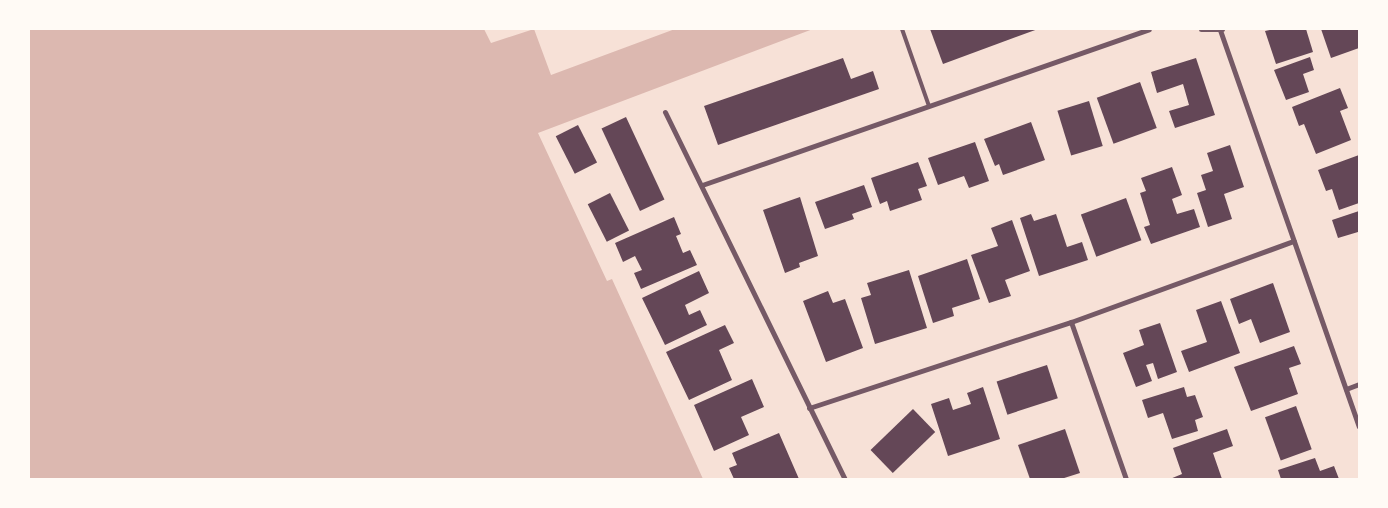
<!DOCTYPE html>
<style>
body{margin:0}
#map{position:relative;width:1388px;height:508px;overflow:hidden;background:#f7e1d7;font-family:Spectral,serif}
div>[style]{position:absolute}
.water>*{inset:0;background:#dcb8b0}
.building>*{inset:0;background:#644757;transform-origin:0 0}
.service>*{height:4px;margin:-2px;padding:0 2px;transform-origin:2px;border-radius:2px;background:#755966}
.minor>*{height:5px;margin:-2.5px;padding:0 2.5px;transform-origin:2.5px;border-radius:2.5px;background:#755966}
span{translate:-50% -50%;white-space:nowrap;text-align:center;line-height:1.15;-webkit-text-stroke:4px #fffaf5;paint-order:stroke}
.frame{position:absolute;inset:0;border:30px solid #fffaf5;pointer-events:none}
</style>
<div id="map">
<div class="water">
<i style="clip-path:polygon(29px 29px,484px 29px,491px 43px,534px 29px,551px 75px,675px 29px,813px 29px,538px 133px,607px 281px,612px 279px,703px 479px,29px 479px)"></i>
</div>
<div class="building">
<i style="clip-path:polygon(930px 29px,1038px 29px,943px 64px)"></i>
<i style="clip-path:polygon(1274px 29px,1306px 29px,1313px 52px,1276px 64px,1265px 31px)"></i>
<i style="clip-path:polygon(1321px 29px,1359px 29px,1359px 48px,1331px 58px)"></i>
<i style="clip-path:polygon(1310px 57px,1314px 70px,1303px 74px,1309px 92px,1286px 100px,1274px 70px)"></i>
<i style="clip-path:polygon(843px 58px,851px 79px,873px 71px,879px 89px,718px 145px,704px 106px)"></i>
<i style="clip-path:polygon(1196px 58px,1215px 115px,1175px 128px,1169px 111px,1189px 105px,1183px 84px,1157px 93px,1151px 72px)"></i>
<i style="left:1140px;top:82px;width:49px;height:46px;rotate:70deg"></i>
<i style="clip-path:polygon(1340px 88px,1348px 108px,1340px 111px,1351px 140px,1316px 154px,1304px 124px,1299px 126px,1292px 107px)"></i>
<i style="left:1089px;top:101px;width:47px;height:33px;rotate:73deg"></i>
<i style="left:626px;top:117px;width:91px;height:27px;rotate:65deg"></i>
<i style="clip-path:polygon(1031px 122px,1045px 160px,1003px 175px,999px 164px,995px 166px,984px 139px)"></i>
<i style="left:578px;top:125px;width:42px;height:25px;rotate:63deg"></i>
<i style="clip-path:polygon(975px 142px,989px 181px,969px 188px,964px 176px,938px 185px,928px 158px)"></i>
<i style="clip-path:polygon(1230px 145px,1244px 187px,1224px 194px,1232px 219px,1208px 227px,1197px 193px,1206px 190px,1201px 175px,1213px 171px,1207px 153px)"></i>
<i style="clip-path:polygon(1359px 155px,1359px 203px,1339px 210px,1332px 189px,1326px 191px,1318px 170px)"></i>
<i style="clip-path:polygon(918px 162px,927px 186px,918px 189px,922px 200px,890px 211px,887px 201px,880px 204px,871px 178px)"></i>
<i style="clip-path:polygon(1172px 167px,1182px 195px,1172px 199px,1177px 214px,1194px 209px,1200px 227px,1151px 244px,1144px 227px,1150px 225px,1140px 193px,1146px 191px,1141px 178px)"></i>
<i style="clip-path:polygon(864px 185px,872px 207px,852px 214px,854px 219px,825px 229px,815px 202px)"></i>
<i style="left:610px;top:193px;width:42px;height:25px;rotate:63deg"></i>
<i style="clip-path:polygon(800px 197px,818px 256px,799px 263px,800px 267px,785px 273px,763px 210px)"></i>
<i style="left:1126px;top:198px;width:45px;height:48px;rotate:70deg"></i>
<i style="clip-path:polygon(1359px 211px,1359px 235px,1358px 232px,1338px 238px,1332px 220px)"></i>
<i style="clip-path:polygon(1031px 214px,1034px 221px,1056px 214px,1067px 247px,1082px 242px,1088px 260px,1039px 276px,1020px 218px)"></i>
<i style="clip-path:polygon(674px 217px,681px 234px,676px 236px,683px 253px,690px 250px,697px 265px,641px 289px,634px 273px,642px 270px,635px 256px,623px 262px,615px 243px)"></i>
<i style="clip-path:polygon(1012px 220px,1030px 271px,1005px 280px,1011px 296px,989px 303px,971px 255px,998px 246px,991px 228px)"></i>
<i style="clip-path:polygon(967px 259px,980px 299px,952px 308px,954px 316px,933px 323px,918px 276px)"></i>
<i style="clip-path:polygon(909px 270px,927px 328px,875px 344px,861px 298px,871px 295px,867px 283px)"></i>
<i style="clip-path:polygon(699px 271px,709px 293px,685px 305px,689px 315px,700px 310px,707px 325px,665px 345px,642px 298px)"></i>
<i style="clip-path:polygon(1273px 283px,1290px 332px,1260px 343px,1251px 319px,1239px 324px,1230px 299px)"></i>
<i style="clip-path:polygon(828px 291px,833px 303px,845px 299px,863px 348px,826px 362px,803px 301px)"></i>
<i style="clip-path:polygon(1221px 301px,1240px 353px,1189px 372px,1181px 351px,1207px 342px,1196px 310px)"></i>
<i style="clip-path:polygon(1160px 323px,1177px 372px,1158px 379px,1153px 363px,1146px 365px,1152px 381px,1136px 387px,1123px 353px,1144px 345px,1139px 330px)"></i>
<i style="clip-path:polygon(725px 325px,734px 343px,719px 350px,732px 380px,689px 400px,666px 352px)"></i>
<i style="clip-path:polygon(1294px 346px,1301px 364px,1289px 368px,1298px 394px,1251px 411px,1234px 367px)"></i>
<i style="left:1047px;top:365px;width:35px;height:53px;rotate:72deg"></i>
<i style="clip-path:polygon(752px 379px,764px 407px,741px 417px,749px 435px,714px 451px,694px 405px)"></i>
<i style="clip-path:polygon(983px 387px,1000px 439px,948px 456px,931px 404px,949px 398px,953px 410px,971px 404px,967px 393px)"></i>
<i style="clip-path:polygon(1184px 387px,1187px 397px,1195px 395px,1203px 417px,1195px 420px,1198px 431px,1172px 439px,1163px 413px,1148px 418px,1142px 400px)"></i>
<i style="left:1296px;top:406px;width:46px;height:33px;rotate:70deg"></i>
<i style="left:913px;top:409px;width:32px;height:59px;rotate:46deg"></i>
<i style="clip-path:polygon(1065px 429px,1080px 473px,1061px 479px,1030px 479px,1018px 445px)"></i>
<i style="clip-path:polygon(1227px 429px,1233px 446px,1213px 453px,1222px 479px,1170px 479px,1182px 474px,1173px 448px)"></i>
<i style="clip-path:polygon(779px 433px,799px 479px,734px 479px,729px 468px,737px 465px,732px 453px)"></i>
<i style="clip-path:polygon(1315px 458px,1320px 471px,1334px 466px,1339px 479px,1281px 479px,1278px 470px)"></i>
</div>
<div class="service">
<i style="left:902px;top:29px;width:82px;rotate:70.7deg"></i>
</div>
<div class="minor">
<i style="left:1201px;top:29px;width:21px"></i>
<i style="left:1220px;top:30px;width:420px;rotate:70.7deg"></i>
<i style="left:665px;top:112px;width:409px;rotate:63.9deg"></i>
<i style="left:702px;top:185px;width:473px;rotate:-19.2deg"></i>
<i style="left:1071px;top:322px;width:166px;rotate:70.7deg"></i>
<i style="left:1346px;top:389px;width:14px;rotate:-21deg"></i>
<i style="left:809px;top:408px;width:276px;rotate:-18.2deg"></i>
<i style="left:1071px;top:322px;width:237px;rotate:-20deg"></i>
</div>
<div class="frame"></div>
</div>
